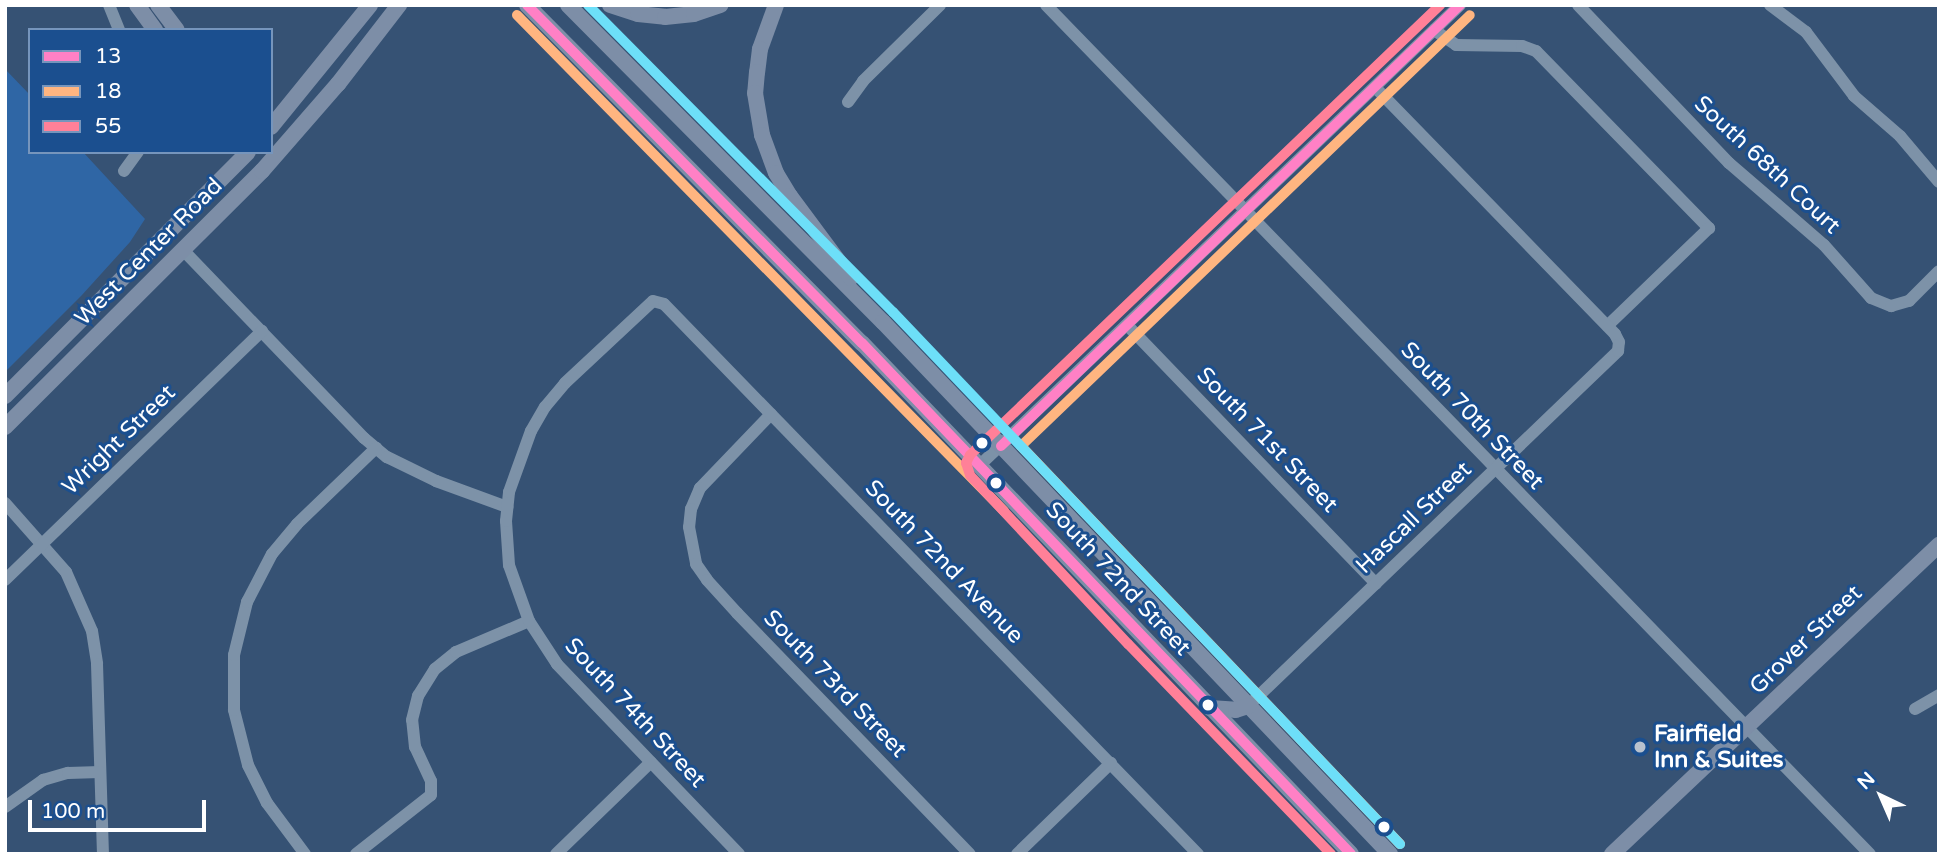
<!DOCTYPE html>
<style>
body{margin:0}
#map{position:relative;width:1944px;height:859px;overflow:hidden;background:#365274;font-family:"Varela Round",sans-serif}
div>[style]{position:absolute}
.green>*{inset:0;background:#2f66a5}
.minor>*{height:12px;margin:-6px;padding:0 6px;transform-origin:6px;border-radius:6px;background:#7d92a8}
.major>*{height:16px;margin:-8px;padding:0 8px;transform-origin:8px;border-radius:8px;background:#7d8ea7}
.bus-1>*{height:10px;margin:-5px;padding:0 5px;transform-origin:5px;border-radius:5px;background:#ff80c5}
.bus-2>*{height:10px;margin:-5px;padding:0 5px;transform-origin:5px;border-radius:5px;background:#ffb580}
.bus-3>*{height:10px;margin:-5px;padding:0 5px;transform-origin:5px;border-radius:5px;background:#ff8098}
.bus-4>*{height:10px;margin:-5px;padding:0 5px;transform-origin:5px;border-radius:5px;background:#6ddff8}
.dots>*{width:19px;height:19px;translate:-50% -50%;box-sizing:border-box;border:4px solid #1b4f8f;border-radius:50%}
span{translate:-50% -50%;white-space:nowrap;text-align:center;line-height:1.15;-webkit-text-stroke:6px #1b4f8f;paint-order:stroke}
.street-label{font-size:23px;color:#fff}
.poi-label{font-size:23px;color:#fff;font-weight:700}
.left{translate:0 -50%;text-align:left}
.frame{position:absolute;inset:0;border:7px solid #fff;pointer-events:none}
.legend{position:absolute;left:28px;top:28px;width:245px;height:126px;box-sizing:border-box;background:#1b4f8f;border:2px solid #7695bc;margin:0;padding:9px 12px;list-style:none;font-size:21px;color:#fff}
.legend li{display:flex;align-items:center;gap:14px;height:35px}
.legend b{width:35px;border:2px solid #7695bc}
.north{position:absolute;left:1846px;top:761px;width:70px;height:70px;-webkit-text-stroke:5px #1b4f8f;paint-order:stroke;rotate:316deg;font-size:19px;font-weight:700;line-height:28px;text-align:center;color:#fff}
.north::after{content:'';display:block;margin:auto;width:24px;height:32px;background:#fff;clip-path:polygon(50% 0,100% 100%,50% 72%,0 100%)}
.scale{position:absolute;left:28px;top:800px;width:178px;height:32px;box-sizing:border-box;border:4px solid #fff;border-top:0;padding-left:9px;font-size:21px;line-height:24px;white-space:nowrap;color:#fff;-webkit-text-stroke:5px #1b4f8f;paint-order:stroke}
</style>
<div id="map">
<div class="green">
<i style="clip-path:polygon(5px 69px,30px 95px,30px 152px,83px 152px,145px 219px,130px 242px,82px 295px,5px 372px)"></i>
</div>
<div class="minor">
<i style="left:109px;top:5px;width:27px;rotate:68deg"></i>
<i style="left:1046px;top:5px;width:1183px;rotate:45.86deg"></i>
<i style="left:1578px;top:5px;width:219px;rotate:46.3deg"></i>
<i style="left:1729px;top:163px;width:125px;rotate:40.8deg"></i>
<i style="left:1824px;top:245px;width:71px;rotate:48.4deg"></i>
<i style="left:1871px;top:298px;width:22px;rotate:22deg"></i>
<i style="left:1891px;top:306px;width:19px;rotate:-16deg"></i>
<i style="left:1909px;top:301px;width:42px;rotate:-45deg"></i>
<i style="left:1770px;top:5px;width:45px;rotate:36.9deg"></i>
<i style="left:1806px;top:32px;width:80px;rotate:53.1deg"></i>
<i style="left:1854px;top:96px;width:61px;rotate:41deg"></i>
<i style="left:1900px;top:136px;width:60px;rotate:49.7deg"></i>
<i style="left:1434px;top:30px;width:27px;rotate:34deg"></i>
<i style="left:1456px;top:45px;width:66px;rotate:0.9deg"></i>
<i style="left:1522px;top:46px;width:15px;rotate:20deg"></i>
<i style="left:1536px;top:51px;width:248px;rotate:45.7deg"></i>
<i style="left:1709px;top:228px;width:141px;rotate:136.1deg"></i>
<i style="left:848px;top:102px;width:26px;rotate:-54deg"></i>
<i style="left:863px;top:81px;width:108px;rotate:-44.6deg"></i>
<i style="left:124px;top:171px;width:24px;rotate:-54deg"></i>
<i style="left:184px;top:251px;width:260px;rotate:46.1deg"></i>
<i style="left:364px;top:438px;width:30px;rotate:40deg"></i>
<i style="left:387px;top:457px;width:55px;rotate:26.1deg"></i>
<i style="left:436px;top:481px;width:76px;rotate:20.1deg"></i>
<i style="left:1127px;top:325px;width:359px;rotate:46.1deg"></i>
<i style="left:771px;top:414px;width:103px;rotate:133.8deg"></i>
<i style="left:700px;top:488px;width:23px;rotate:113deg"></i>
<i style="left:691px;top:509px;width:18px;rotate:96deg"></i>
<i style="left:689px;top:527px;width:38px;rotate:79deg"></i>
<i style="left:696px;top:564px;width:19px;rotate:55deg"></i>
<i style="left:707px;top:580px;width:45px;rotate:47.7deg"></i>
<i style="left:737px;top:613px;width:335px;rotate:46deg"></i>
<i style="left:980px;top:465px;width:665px;rotate:-43.78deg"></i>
<i style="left:5px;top:503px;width:92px;rotate:48.5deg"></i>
<i style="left:66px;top:572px;width:64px;rotate:66.2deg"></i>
<i style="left:92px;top:631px;width:33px;rotate:81deg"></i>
<i style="left:97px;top:664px;width:190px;rotate:88.2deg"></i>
<i style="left:5px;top:580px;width:358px;rotate:-44.1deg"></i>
<i style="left:1248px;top:706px;width:513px;rotate:-43.81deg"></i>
<i style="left:1618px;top:351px;width:9px;rotate:-84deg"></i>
<i style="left:1619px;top:342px;width:9px;rotate:-117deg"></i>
<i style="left:1615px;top:334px;width:344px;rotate:-134.2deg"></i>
<i style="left:1915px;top:709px;width:28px;rotate:-30deg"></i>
<i style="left:5px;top:807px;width:47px;rotate:-35.4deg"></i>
<i style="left:43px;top:780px;width:26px;rotate:-16deg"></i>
<i style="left:68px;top:773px;width:32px;rotate:-2deg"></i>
<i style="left:305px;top:854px;width:64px;rotate:-126.7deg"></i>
<i style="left:267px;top:803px;width:42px;rotate:-116.6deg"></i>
<i style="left:248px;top:765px;width:57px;rotate:-104.3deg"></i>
<i style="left:234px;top:710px;width:55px;rotate:-90deg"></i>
<i style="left:234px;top:655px;width:55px;rotate:-76.2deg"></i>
<i style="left:247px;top:602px;width:54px;rotate:-62.5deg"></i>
<i style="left:272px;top:554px;width:39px;rotate:-50deg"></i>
<i style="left:297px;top:524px;width:110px;rotate:-43.9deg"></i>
<i style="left:356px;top:854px;width:95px;rotate:-38.2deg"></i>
<i style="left:431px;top:795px;width:14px;rotate:-90deg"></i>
<i style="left:431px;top:781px;width:38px;rotate:-115deg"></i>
<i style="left:415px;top:747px;width:27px;rotate:-96deg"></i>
<i style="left:412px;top:720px;width:25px;rotate:-76deg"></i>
<i style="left:418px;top:696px;width:32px;rotate:-58deg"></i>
<i style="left:435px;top:669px;width:27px;rotate:-39deg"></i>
<i style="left:456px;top:652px;width:79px;rotate:-23deg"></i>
<i style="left:556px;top:854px;width:132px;rotate:-44.1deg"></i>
<i style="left:739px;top:854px;width:263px;rotate:-133.8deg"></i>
<i style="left:557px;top:664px;width:51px;rotate:-123.1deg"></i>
<i style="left:529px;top:621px;width:59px;rotate:-109.7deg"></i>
<i style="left:509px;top:565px;width:44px;rotate:-93.9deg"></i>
<i style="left:506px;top:521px;width:29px;rotate:-84deg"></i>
<i style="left:509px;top:492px;width:65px;rotate:-70.2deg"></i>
<i style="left:531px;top:431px;width:28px;rotate:-60deg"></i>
<i style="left:545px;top:407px;width:31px;rotate:-50deg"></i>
<i style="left:565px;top:383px;width:120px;rotate:-43deg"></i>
<i style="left:653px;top:301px;width:11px;rotate:15deg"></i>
<i style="left:664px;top:304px;width:767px;rotate:45.85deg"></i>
<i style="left:1017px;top:854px;width:131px;rotate:-44.1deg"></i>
</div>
<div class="major">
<i style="left:137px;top:5px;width:31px;rotate:54deg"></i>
<i style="left:158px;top:5px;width:31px;rotate:53deg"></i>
<i style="left:527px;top:5px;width:476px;rotate:45.3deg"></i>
<i style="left:862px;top:343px;width:707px;rotate:46.26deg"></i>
<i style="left:568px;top:5px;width:447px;rotate:45.2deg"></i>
<i style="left:883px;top:322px;width:735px;rotate:46.38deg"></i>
<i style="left:610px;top:5px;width:29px;rotate:18deg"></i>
<i style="left:638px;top:14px;width:27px;rotate:6deg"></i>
<i style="left:665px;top:17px;width:29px;rotate:-6deg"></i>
<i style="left:694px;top:14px;width:28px;rotate:-19deg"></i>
<i style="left:776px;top:5px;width:47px;rotate:110deg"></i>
<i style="left:760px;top:49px;width:23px;rotate:97deg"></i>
<i style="left:757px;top:72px;width:21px;rotate:95deg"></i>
<i style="left:755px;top:93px;width:43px;rotate:80.5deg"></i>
<i style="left:762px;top:135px;width:40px;rotate:69.8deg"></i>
<i style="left:776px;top:173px;width:27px;rotate:59deg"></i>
<i style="left:790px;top:196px;width:102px;rotate:53.4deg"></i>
<i style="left:271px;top:127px;width:157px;rotate:-50.9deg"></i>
<i style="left:5px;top:396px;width:344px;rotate:-45.1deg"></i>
<i style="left:5px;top:427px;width:363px;rotate:-44.9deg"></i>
<i style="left:262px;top:171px;width:116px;rotate:-48.9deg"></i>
<i style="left:338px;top:84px;width:100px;rotate:-52.3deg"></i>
<i style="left:1210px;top:708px;width:26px;rotate:4deg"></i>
<i style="left:1236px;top:710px;width:13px;rotate:-18deg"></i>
<i style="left:1612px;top:854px;width:450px;rotate:-43.4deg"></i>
</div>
<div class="bus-1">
<i style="left:527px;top:5px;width:476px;rotate:45.3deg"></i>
<i style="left:862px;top:343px;width:707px;rotate:46.26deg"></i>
<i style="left:1001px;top:446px;width:637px;rotate:-43.85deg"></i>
</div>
<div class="bus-2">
<i style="left:517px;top:15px;width:695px;rotate:45.52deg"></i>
<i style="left:1400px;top:844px;width:550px;rotate:-133.6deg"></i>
<i style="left:1021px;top:446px;width:622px;rotate:-43.83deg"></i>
</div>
<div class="bus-3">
<i style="left:1331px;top:854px;width:292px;rotate:-134deg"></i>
<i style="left:1128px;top:644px;width:231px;rotate:-133.1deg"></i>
<i style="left:970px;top:475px;width:13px;rotate:-108deg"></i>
<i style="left:966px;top:463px;width:9px;rotate:-63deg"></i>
<i style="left:970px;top:455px;width:651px;rotate:-43.75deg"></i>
</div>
<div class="bus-4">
<i style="left:588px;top:5px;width:433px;rotate:45.2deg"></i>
<i style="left:893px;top:312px;width:735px;rotate:46.38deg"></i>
</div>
<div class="dots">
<i style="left:982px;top:443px;background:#fff"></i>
<i style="left:996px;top:483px;background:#fff"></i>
<i style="left:1208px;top:705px;background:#fff"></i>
<i style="left:1640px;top:747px;background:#b9c2ce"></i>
<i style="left:1384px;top:827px;background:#fff"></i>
</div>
<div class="street-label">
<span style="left:1767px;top:165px;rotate:43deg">South 68th Court</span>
<span style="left:149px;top:252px;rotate:-45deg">West Center Road</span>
<span style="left:1472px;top:416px;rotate:46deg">South 70th Street</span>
<span style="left:119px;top:440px;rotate:-44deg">Wright Street</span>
<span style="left:1267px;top:440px;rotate:46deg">South 71st Street</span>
<span style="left:1414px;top:518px;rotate:-44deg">Hascall Street</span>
<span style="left:944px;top:562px;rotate:46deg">South 72nd Avenue</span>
<span style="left:1118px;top:579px;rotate:47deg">South 72nd Street</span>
<span style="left:1806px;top:640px;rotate:-44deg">Grover Street</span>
<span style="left:835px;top:684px;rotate:46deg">South 73rd Street</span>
<span style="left:635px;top:713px;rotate:47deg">South 74th Street</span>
</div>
<div class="poi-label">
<span class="left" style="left:1654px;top:747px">Fairfield<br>Inn &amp; Suites</span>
</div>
<div class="frame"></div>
<ul class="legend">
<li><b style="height:9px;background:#ff80c5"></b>13</li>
<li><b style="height:9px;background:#ffb580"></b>18</li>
<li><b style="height:9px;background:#ff8098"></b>55</li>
</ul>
<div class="north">N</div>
<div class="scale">100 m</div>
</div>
